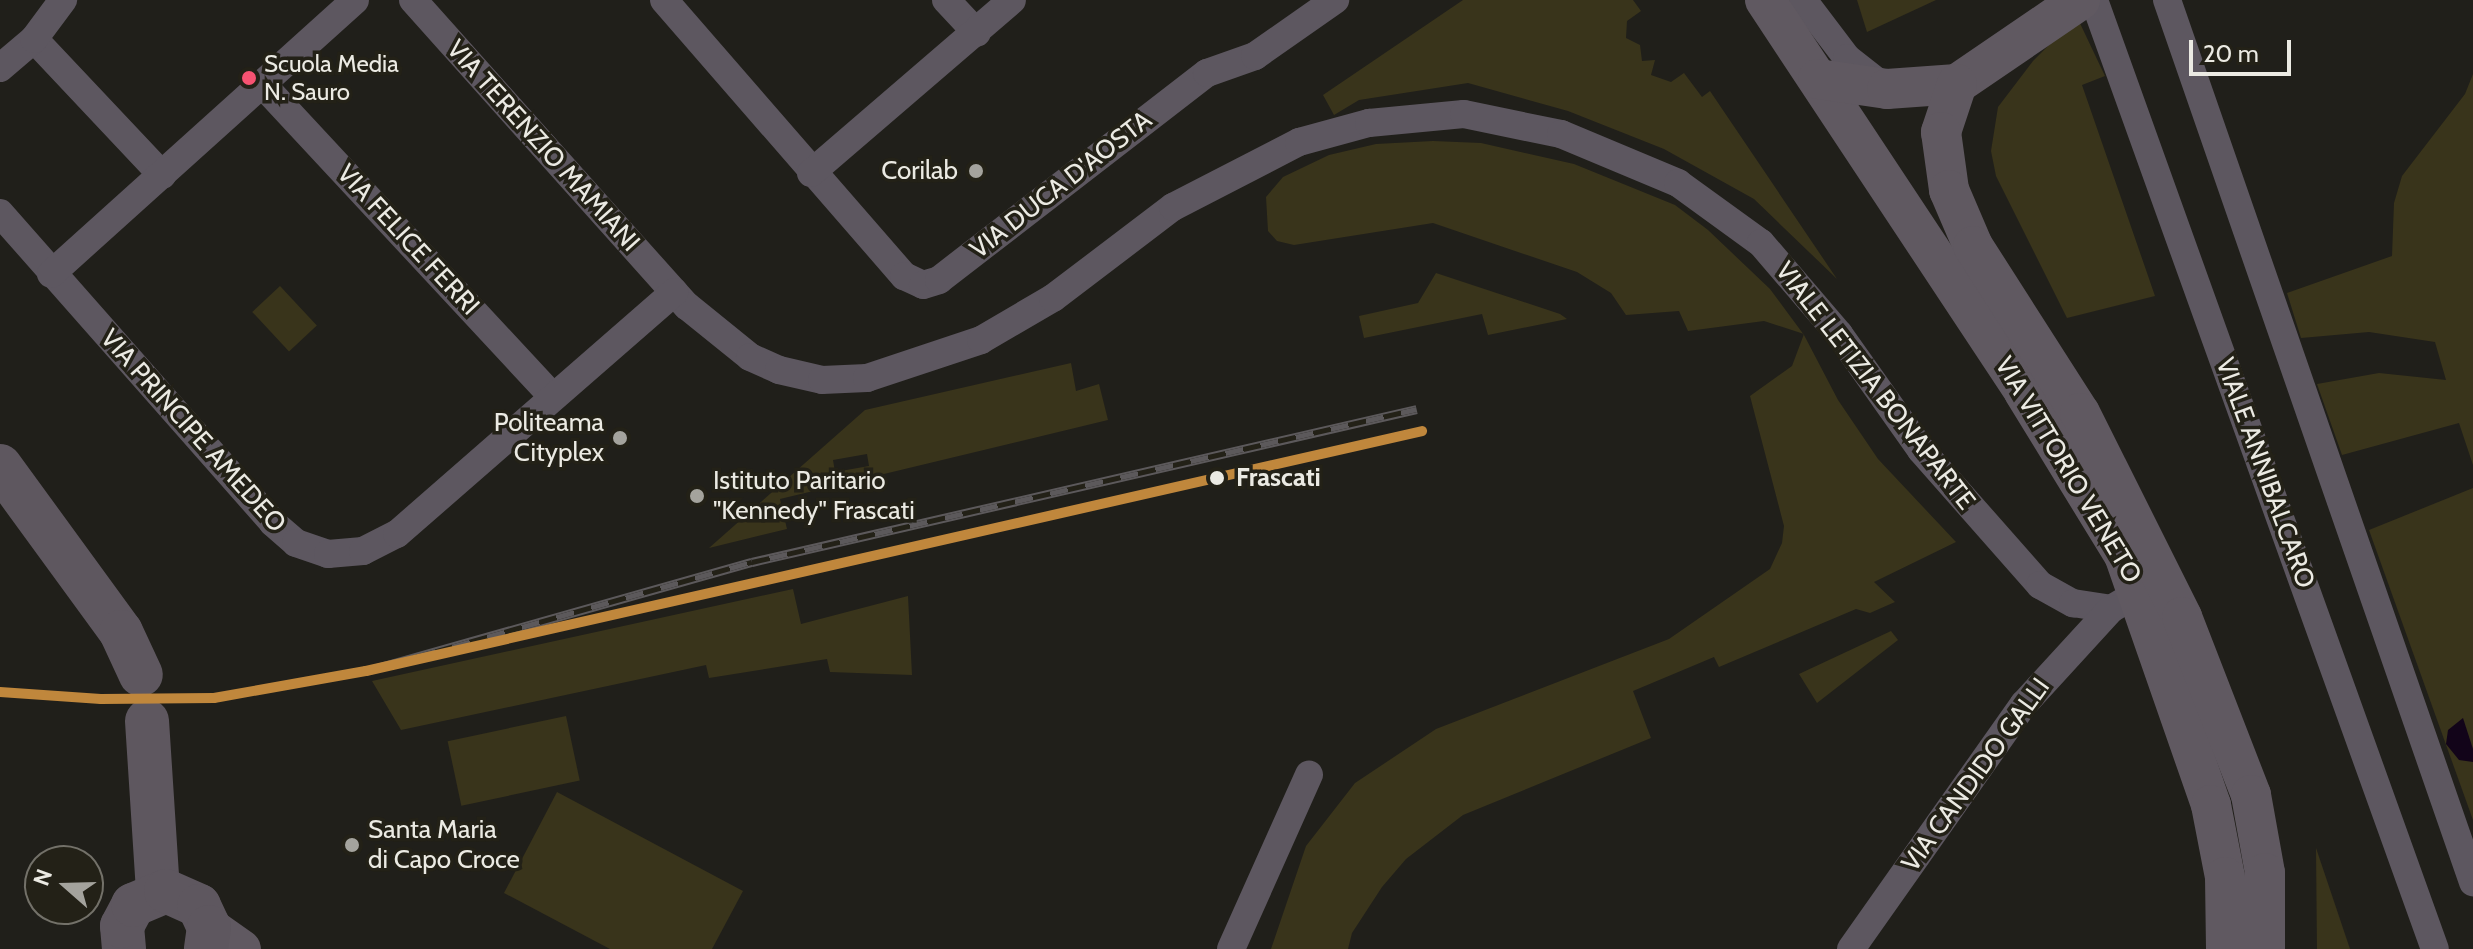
<!DOCTYPE html>
<style>
body{margin:0}
#map{position:relative;width:2473px;height:949px;overflow:hidden;background:#201f1a;font-family:Cabin,sans-serif}
div>[style]{position:absolute}
.green>*{inset:0;background:#39341b;transform-origin:0 0}
.water>*{inset:0;background:#120419}
.street>*{height:28px;margin:-14px;padding:0 14px;transform-origin:14px;border-radius:14px;background:#5d5760}
.secondary>*{height:40px;margin:-20px;padding:0 20px;transform-origin:20px;border-radius:20px;background:#605961}
.primary>*{height:44px;margin:-22px;padding:0 22px;transform-origin:22px;border-radius:22px;background:#5e575f}
.rail>*{height:9px;margin-top:-4.5px;transform-origin:0;background:repeating-linear-gradient(90deg,#232117 0 18px,#5c595b 0 36px);box-sizing:border-box;border-block:2px solid #5c595b}
.rail-1>*{height:10px;margin:-5px;padding:0 5px;transform-origin:5px;border-radius:5px;background:#c0873c}
.dots>*{width:22px;height:22px;translate:-50% -50%;box-sizing:border-box;border:4px solid #232117;border-radius:50%}
span{translate:-50% -50%;white-space:nowrap;text-align:center;line-height:1.15;-webkit-text-stroke:7px #232117;paint-order:stroke}
.bus-label{font-size:24px;color:#ebeae3}
.left{translate:0 -50%;text-align:left}
.street-label{font-size:26px;color:#ebeae3}
.poi-label{font-size:26px;color:#ebeae3}
.right{translate:-100% -50%;text-align:right}
.stop-label{font-size:26px;color:#ebeae3;font-weight:700}
.north{position:absolute;left:24px;top:845px;width:80px;height:80px;box-sizing:border-box;background:#232117;border:2px solid #737169;border-radius:50%;rotate:290deg;font-size:22px;font-weight:700;line-height:32px;text-align:center;color:#ebeae3}
.north::after{content:'';display:block;margin:auto;width:28px;height:36px;background:#a4a39d;clip-path:polygon(50% 0,100% 100%,50% 72%,0 100%)}
.scale{position:absolute;left:2189px;top:40px;width:102px;height:36px;box-sizing:border-box;border:4px solid #ebeae3;border-top:0;padding-left:10px;font-size:24px;line-height:28px;white-space:nowrap;color:#ebeae3;-webkit-text-stroke:6px #232117;paint-order:stroke}
</style>
<div id="map">
<div class="green">
<i style="clip-path:polygon(1463px 0,1633px 0,1641px 11px,1627px 21px,1626px 38px,1640px 45px,1642px 61px,1655px 60px,1651px 75px,1671px 82px,1684px 73px,1702px 97px,1710px 91px,1837px 279px,1754px 199px,1664px 149px,1568px 111px,1468px 83px,1359px 100px,1334px 115px,1323px 95px)"></i>
<i style="clip-path:polygon(1857px 0,1936px 0,1867px 32px)"></i>
<i style="clip-path:polygon(2077px 17px,2105px 76px,2082px 85px,2155px 296px,2067px 318px,1996px 176px,1991px 151px,1998px 107px,2033px 61px)"></i>
<i style="clip-path:polygon(2473px 74px,2473px 465px,2459px 423px,2342px 455px,2317px 384px,2379px 373px,2446px 380px,2435px 342px,2369px 332px,2301px 338px,2287px 293px,2392px 256px,2394px 203px,2402px 176px,2465px 94px)"></i>
<i style="clip-path:polygon(1433px 141px,1481px 143px,1574px 164px,1675px 205px,1708px 230px,1770px 289px,1804px 335px,1838px 400px,1878px 459px,1956px 542px,1874px 582px,1895px 602px,1870px 613px,1856px 609px,1719px 667px,1714px 657px,1633px 691px,1651px 738px,1463px 815px,1406px 859px,1382px 887px,1352px 933px,1348px 949px,1271px 949px,1306px 846px,1355px 783px,1436px 729px,1669px 639px,1770px 569px,1782px 543px,1784px 526px,1750px 396px,1792px 366px,1804px 334px,1764px 321px,1688px 331px,1679px 311px,1626px 315px,1611px 293px,1577px 272px,1433px 223px,1294px 245px,1277px 241px,1268px 231px,1266px 197px,1283px 177px,1329px 155px,1376px 144px)"></i>
<i style="clip-path:polygon(1436px 273px,1560px 314px,1567px 319px,1488px 335px,1482px 314px,1364px 338px,1359px 316px,1418px 303px)"></i>
<i style="left:280px;top:286px;width:54px;height:38px;rotate:47deg"></i>
<i style="clip-path:polygon(evenodd,1071px 363px,1076px 391px,1099px 384px,1108px 420px,780px 499px,787px 529px,709px 548px,865px 410px,1071px 363px,867px 454px,869px 466px,835px 472px,833px 460px,867px 454px)"></i>
<i style="clip-path:polygon(2473px 488px,2473px 820px,2369px 530px)"></i>
<i style="clip-path:polygon(793px 589px,801px 624px,908px 596px,912px 675px,830px 672px,827px 659px,709px 678px,706px 665px,401px 730px,372px 681px)"></i>
<i style="clip-path:polygon(1891px 631px,1898px 640px,1817px 703px,1799px 674px)"></i>
<i style="left:566px;top:716px;width:66px;height:121px;rotate:78deg"></i>
<i style="clip-path:polygon(557px 792px,743px 891px,712px 949px,610px 949px,504px 893px)"></i>
<i style="clip-path:polygon(2316px 848px,2350px 949px,2317px 949px)"></i>
</div>
<div class="water">
<i style="clip-path:polygon(2463px 718px,2473px 749px,2473px 762px,2459px 760px,2446px 744px,2448px 730px)"></i>
</div>
<div class="street">
<i style="left:413px;top:0;width:411px;rotate:48.2deg"></i>
<i style="left:687px;top:306px;width:81px;rotate:39deg"></i>
<i style="left:750px;top:357px;width:32px;rotate:24deg"></i>
<i style="left:779px;top:370px;width:44px;rotate:13.1deg"></i>
<i style="left:822px;top:380px;width:45px;rotate:-2.5deg"></i>
<i style="left:867px;top:378px;width:120px;rotate:-18.4deg"></i>
<i style="left:981px;top:340px;width:83px;rotate:-30.3deg"></i>
<i style="left:1053px;top:298px;width:151px;rotate:-37.2deg"></i>
<i style="left:1173px;top:207px;width:142px;rotate:-27.3deg"></i>
<i style="left:1299px;top:142px;width:73px;rotate:-15.2deg"></i>
<i style="left:1369px;top:123px;width:95px;rotate:-5.4deg"></i>
<i style="left:1464px;top:114px;width:99px;rotate:11.7deg"></i>
<i style="left:1561px;top:134px;width:127px;rotate:22.7deg"></i>
<i style="left:1678px;top:183px;width:102px;rotate:35.9deg"></i>
<i style="left:1761px;top:243px;width:120px;rotate:49.4deg"></i>
<i style="left:1839px;top:334px;width:142px;rotate:54.7deg"></i>
<i style="left:1921px;top:450px;width:180px;rotate:48.6deg"></i>
<i style="left:2040px;top:585px;width:38px;rotate:29deg"></i>
<i style="left:2073px;top:603px;width:38px;rotate:9deg"></i>
<i style="left:2111px;top:609px;width:49px;rotate:-30.8deg"></i>
<i style="left:664px;top:0;width:366px;rotate:49deg"></i>
<i style="left:904px;top:276px;width:21px;rotate:25deg"></i>
<i style="left:923px;top:285px;width:17px;rotate:-17deg"></i>
<i style="left:939px;top:280px;width:339px;rotate:-37.7deg"></i>
<i style="left:1207px;top:73px;width:51px;rotate:-19.5deg"></i>
<i style="left:1255px;top:56px;width:98px;rotate:-35deg"></i>
<i style="left:946px;top:0;width:45px;rotate:46.8deg"></i>
<i style="left:1803px;top:0;width:73px;rotate:52.8deg"></i>
<i style="left:1847px;top:58px;width:47px;rotate:38.1deg"></i>
<i style="left:2094px;top:0;width:1008px;rotate:70.24deg"></i>
<i style="left:2167px;top:0;width:934px;rotate:70.87deg"></i>
<i style="left:34px;top:39px;width:187px;rotate:46.7deg"></i>
<i style="left:0;top:68px;width:45px;rotate:-40.5deg"></i>
<i style="left:34px;top:39px;width:49px;rotate:-53.4deg"></i>
<i style="left:263px;top:85px;width:425px;rotate:47.1deg"></i>
<i style="left:811px;top:173px;width:265px;rotate:-40.7deg"></i>
<i style="left:0;top:213px;width:413px;rotate:48.6deg"></i>
<i style="left:273px;top:523px;width:30px;rotate:41deg"></i>
<i style="left:296px;top:543px;width:34px;rotate:19deg"></i>
<i style="left:328px;top:554px;width:35px;rotate:-5deg"></i>
<i style="left:363px;top:551px;width:38px;rotate:-27deg"></i>
<i style="left:397px;top:534px;width:368px;rotate:-41.1deg"></i>
<i style="left:51px;top:274px;width:409px;rotate:-42deg"></i>
<i style="left:1231px;top:949px;width:191px;rotate:-65.9deg"></i>
<i style="left:1851px;top:949px;width:300px;rotate:-54.8deg"></i>
<i style="left:2024px;top:704px;width:129px;rotate:-47.5deg"></i>
</div>
<div class="secondary">
<i style="left:1765px;top:0;width:470px;rotate:56.5deg"></i>
<i style="left:2024px;top:392px;width:191px;rotate:58.5deg"></i>
<i style="left:2124px;top:555px;width:265px;rotate:70.8deg"></i>
<i style="left:2211px;top:805px;width:73px;rotate:79deg"></i>
<i style="left:2225px;top:877px;width:72px;rotate:89.2deg"></i>
<i style="left:1818px;top:79px;width:70px;rotate:8.2deg"></i>
<i style="left:1887px;top:89px;width:70px;rotate:-4.1deg"></i>
<i style="left:1957px;top:84px;width:149px;rotate:-34.3deg"></i>
<i style="left:1957px;top:84px;width:51px;rotate:108.4deg"></i>
<i style="left:1941px;top:132px;width:59px;rotate:82.1deg"></i>
<i style="left:1949px;top:190px;width:61px;rotate:66.8deg"></i>
<i style="left:1973px;top:246px;width:198px;rotate:57.4deg"></i>
<i style="left:2080px;top:413px;width:228px;rotate:63.4deg"></i>
<i style="left:2182px;top:617px;width:191px;rotate:68.8deg"></i>
<i style="left:2251px;top:795px;width:79px;rotate:79.8deg"></i>
<i style="left:2265px;top:873px;width:76px;rotate:90deg"></i>
<i style="left:209px;top:927px;width:39px;rotate:35deg"></i>
</div>
<div class="primary">
<i style="left:0;top:466px;width:205px;rotate:53.9deg"></i>
<i style="left:121px;top:632px;width:47px;rotate:65.1deg"></i>
<i style="left:147px;top:721px;width:170px;rotate:86.3deg"></i>
<i style="left:124px;top:949px;width:23px;rotate:-95deg"></i>
<i style="left:122px;top:926px;width:24px;rotate:-62deg"></i>
<i style="left:133px;top:905px;width:36px;rotate:-23deg"></i>
<i style="left:166px;top:891px;width:36px;rotate:24deg"></i>
<i style="left:199px;top:906px;width:23px;rotate:65deg"></i>
<i style="left:209px;top:927px;width:22px;rotate:98deg"></i>
</div>
<div class="rail">
<i style="left:366px;top:671px;width:401px;rotate:-15.8deg"></i>
<i style="left:752px;top:562px;width:682px;rotate:-12.96deg"></i>
</div>
<div class="rail-1">
<i style="left:0;top:692px;width:101px;rotate:4deg"></i>
<i style="left:101px;top:699px;width:113px;rotate:-0.5deg"></i>
<i style="left:214px;top:698px;width:154px;rotate:-10.1deg"></i>
<i style="left:366px;top:671px;width:1083px;rotate:-12.8deg"></i>
</div>
<div class="dots">
<i style="left:249px;top:78px;background:#f65372"></i>
<i style="left:976px;top:171px;background:#a4a39d"></i>
<i style="left:620px;top:438px;background:#a4a39d"></i>
<i style="left:1217px;top:478px;background:#ebeae3"></i>
<i style="left:697px;top:496px;background:#a4a39d"></i>
<i style="left:352px;top:845px;background:#a4a39d"></i>
</div>
<div class="bus-label">
<span class="left" style="left:264px;top:78px">Scuola Media<br>N. Sauro</span>
</div>
<div class="street-label">
<span style="left:543px;top:146px;rotate:48deg">VIA TERENZIO MAMIANI</span>
<span style="left:1061px;top:185px;rotate:-38deg">VIA DUCA D'AOSTA</span>
<span style="left:408px;top:240px;rotate:47deg">VIA FELICE FERRI</span>
<span style="left:1875px;top:386px;rotate:52deg">VIALE LETIZIA BONAPARTE</span>
<span style="left:193px;top:431px;rotate:48deg">VIA PRINCIPE AMEDEO</span>
<span style="left:2068px;top:470px;rotate:59deg">VIA VITTORIO VENETO</span>
<span style="left:2265px;top:473px;rotate:70deg">VIALE ANNIBALCARO</span>
<span style="left:1976px;top:775px;rotate:-54deg">VIA CANDIDO GALLI</span>
</div>
<div class="poi-label">
<span class="right" style="left:958px;top:171px">Corilab</span>
<span class="right" style="left:604px;top:438px">Politeama<br>Cityplex</span>
<span class="left" style="left:713px;top:496px">Istituto Paritario<br>"Kennedy" Frascati</span>
<span class="left" style="left:368px;top:845px">Santa Maria<br>di Capo Croce</span>
</div>
<div class="stop-label">
<span class="left" style="left:1236px;top:478px">Frascati</span>
</div>
<div class="north">N</div>
<div class="scale">20 m</div>
</div>
